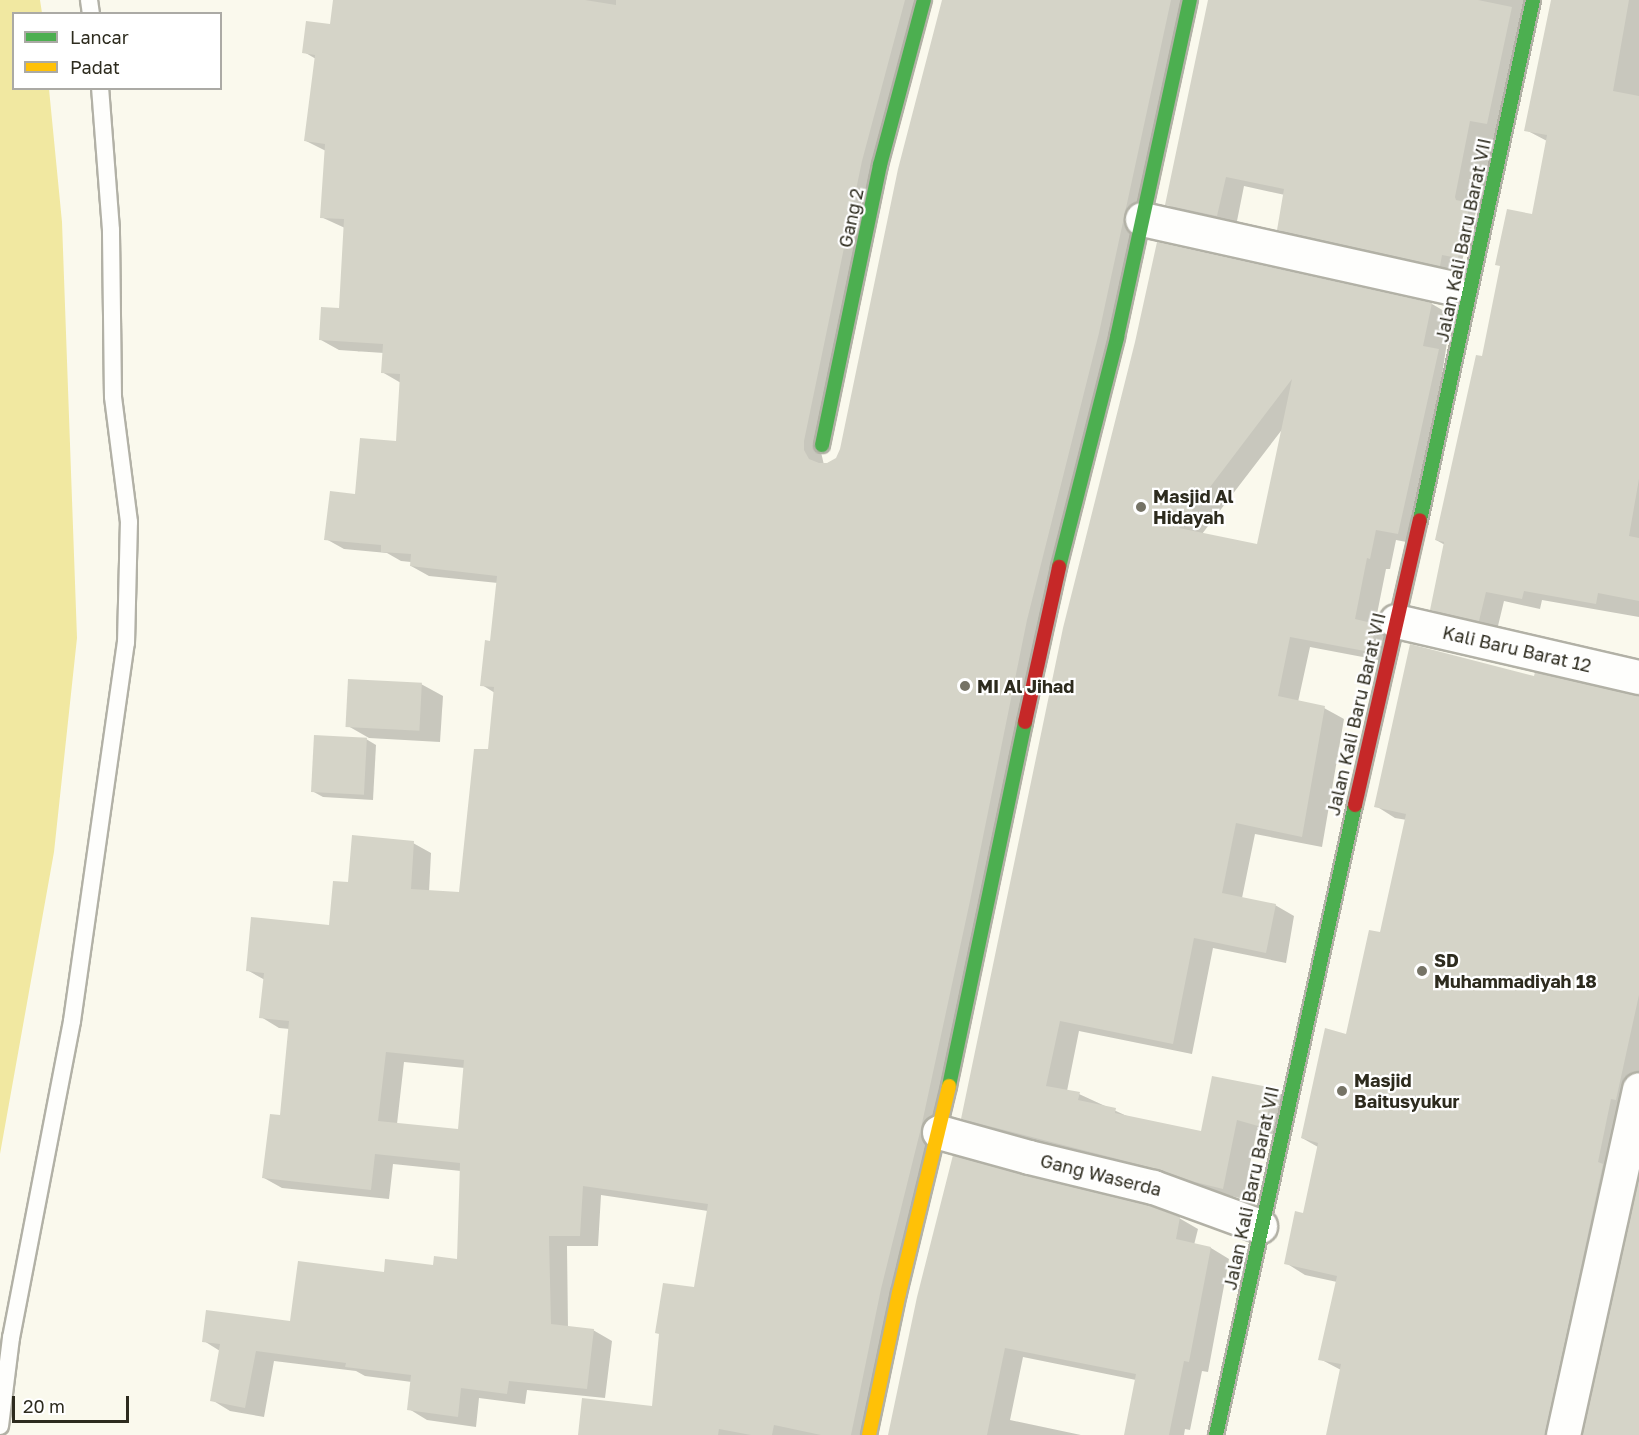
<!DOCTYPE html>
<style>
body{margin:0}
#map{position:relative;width:1639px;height:1435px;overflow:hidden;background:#faf9ed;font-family:"Golos Text",sans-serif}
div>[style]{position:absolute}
.water>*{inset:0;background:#f1e8a1}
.shadow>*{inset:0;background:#0003}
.building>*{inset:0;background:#d5d4c8;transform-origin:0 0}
.roads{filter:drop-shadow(2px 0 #b2b1a6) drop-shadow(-2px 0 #b2b1a6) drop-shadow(0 2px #b2b1a6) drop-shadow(0 -2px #b2b1a6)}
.lane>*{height:16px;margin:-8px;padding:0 8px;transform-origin:8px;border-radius:8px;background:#fefefc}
.street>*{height:33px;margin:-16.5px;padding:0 16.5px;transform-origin:16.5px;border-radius:16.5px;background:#fefefc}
.fast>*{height:14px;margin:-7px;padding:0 7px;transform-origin:7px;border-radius:7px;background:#4caf50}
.slow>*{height:14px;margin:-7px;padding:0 7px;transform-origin:7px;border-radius:7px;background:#ffc107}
.jam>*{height:14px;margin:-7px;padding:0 7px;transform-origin:7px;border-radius:7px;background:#c62828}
.dots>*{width:16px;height:16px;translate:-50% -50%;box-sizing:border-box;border:3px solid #fff;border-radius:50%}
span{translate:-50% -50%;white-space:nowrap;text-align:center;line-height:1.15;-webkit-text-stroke:4.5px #fff;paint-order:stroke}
.street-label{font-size:18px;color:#2d2b1e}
.poi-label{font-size:18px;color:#2d2b1e;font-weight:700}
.left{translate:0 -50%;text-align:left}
.legend{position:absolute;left:12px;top:12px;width:210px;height:78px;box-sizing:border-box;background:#fff;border:2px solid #abaaa5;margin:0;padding:8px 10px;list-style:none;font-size:18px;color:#2d2b1e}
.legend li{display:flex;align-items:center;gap:12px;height:30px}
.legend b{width:30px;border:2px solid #abaaa5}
.scale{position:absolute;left:12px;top:1396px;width:117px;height:27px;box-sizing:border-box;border:3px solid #2d2b1e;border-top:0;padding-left:8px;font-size:18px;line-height:21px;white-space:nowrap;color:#2d2b1e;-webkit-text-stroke:4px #fff;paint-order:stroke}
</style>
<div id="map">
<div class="water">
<i style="clip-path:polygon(0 0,40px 0,42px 13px,14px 14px,14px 88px,49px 89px,62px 222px,77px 638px,54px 852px,0 1154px)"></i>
</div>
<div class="shadow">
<i style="clip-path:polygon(evenodd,335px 0,927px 0,821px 452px,824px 465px,837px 459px,842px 449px,944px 0,1193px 0,870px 1435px,579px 1435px,653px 1408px,696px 1289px,708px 1211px,601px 1195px,598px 1246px,567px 1246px,568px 1328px,593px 1330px,612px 1341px,605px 1398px,527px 1390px,525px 1404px,479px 1398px,476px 1427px,427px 1420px,409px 1409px,412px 1382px,365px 1376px,356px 1371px,274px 1361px,264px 1417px,230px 1411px,212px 1400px,220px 1351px,204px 1341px,291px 1323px,385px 1274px,434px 1267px,458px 1261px,461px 1171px,393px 1164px,389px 1199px,282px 1188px,264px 1178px,282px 1116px,290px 1029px,279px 1028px,261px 1017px,265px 980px,247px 970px,330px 926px,349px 884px,413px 843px,431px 853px,429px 892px,460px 894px,489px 751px,495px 693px,482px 685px,492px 642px,498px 583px,429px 576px,411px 566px,411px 562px,401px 561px,387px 553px,344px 549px,326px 539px,398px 443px,401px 383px,382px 372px,384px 353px,339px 350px,321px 340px,341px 310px,345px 228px,321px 217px,326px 151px,306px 141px,316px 59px,304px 52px,331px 26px,335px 0,404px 1062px,465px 1068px,460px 1131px,397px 1124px,404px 1062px)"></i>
<i style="clip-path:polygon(1210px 0,1536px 0,1458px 275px,1296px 239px,1278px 229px,1285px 195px,1244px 186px,1236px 226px,1185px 215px,1167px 204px)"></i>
<i style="clip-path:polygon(1553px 0,1639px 0,1639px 617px,1542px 600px,1540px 609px,1504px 601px,1497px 630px,1450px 619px,1432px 609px,1445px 545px,1436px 540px,1483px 358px,1533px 215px,1547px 141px,1526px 130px)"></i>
<i style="clip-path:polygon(evenodd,1158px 243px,1432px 304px,1451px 315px,1417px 544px,1396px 540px,1390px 569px,1386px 569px,1375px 624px,1395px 636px,1389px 662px,1310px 647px,1298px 702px,1324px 708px,1344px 719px,1322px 847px,1255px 834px,1242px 898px,1275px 905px,1294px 916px,1286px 963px,1213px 948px,1192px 1054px,1079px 1031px,1067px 1091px,1079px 1094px,1129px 1117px,1202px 1133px,1213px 1078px,1273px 1090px,1292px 1101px,1284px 1138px,1257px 1130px,1243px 1199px,982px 1129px,963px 1118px,1158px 243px,1284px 427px,1258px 546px,1202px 534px,1284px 427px)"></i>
<i style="clip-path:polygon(1536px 678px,1639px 701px,1639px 1100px,1565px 1435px,1327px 1435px,1341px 1370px,1320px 1359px,1337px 1282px,1305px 1275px,1286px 1263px,1305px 1215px,1318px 1147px,1302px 1138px,1347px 1036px,1381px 934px,1407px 820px,1395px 818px,1376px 806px)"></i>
<i style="clip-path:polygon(421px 684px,443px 696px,440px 742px,369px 738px,348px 726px)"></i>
<i style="clip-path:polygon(366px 739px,376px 745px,373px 800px,323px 797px,312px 791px)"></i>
<i style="clip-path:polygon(1179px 1218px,1198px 1229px,1194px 1245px,1211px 1248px,1229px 1259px,1208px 1372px,1202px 1371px,1190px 1430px,1185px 1429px,1184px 1435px,1125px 1435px,1136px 1380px,1023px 1357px,1010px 1420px,1081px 1435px,890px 1435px,919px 1298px)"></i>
</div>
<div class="building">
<i style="clip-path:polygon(evenodd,333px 0,585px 0,616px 5px,616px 0,905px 0,862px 161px,804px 441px,804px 450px,809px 459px,819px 463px,827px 463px,836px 458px,840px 449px,898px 169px,942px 0,1171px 0,1099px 333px,1027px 620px,970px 901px,921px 1128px,881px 1289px,851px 1435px,821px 1435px,774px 1425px,772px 1435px,751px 1435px,719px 1429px,718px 1435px,578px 1435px,582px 1398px,652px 1406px,659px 1334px,655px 1333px,663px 1283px,694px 1287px,708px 1204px,583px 1186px,580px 1236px,549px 1236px,551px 1324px,594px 1329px,587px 1389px,509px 1381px,507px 1394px,461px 1388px,458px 1417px,407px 1410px,411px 1375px,345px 1367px,346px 1363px,256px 1351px,245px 1408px,210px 1401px,220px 1344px,202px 1342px,206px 1310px,290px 1321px,298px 1261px,384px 1272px,385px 1259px,433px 1265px,434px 1256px,457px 1259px,460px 1163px,375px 1154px,371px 1190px,262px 1178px,270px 1114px,280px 1115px,289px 1021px,259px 1018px,264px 973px,246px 971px,251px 917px,329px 925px,333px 881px,348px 882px,352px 835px,414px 841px,411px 889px,459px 892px,474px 749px,488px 749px,494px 687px,480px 686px,485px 640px,490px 641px,497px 576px,410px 566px,411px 554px,381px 552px,381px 545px,324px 540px,330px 491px,355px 494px,360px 438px,396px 441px,400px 374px,381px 373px,383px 344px,319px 340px,321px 307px,339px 308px,344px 219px,320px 218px,325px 144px,304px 141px,315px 55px,302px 53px,306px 21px,330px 24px,333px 0,386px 1052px,464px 1060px,458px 1129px,378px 1121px,386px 1052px)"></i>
<i style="clip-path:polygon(1208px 0,1478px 0,1512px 7px,1487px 124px,1470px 121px,1455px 197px,1456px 200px,1470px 203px,1458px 258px,1442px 255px,1440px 266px,1277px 230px,1284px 189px,1226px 177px,1217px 216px,1165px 205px)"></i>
<i style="clip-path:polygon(1551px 0,1629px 0,1613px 91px,1639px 96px,1639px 479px,1629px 536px,1639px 538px,1639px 601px,1598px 593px,1596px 604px,1524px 591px,1522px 599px,1486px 592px,1479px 621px,1430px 610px,1444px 542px,1435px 540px,1476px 355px,1482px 356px,1500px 266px,1495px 265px,1507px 209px,1532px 214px,1547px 135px,1524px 131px)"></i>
<i style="clip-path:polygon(evenodd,1157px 242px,1432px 303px,1423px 346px,1439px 349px,1398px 534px,1376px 530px,1370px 559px,1367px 558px,1355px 619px,1376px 624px,1370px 652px,1290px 637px,1278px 696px,1325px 706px,1302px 837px,1236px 823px,1222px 893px,1276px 904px,1266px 953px,1194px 938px,1173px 1044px,1060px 1021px,1046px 1086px,1080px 1092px,1078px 1100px,1116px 1108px,1115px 1113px,1201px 1131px,1212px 1076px,1273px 1088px,1265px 1128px,1237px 1120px,1223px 1189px,1195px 1182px,1157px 1169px,961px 1119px,1063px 628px,1135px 342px,1157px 242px,1292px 379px,1257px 544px,1179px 528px,1292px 379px)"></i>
<i style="clip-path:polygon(1410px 644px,1534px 676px,1535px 672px,1639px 695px,1639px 995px,1616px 1100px,1611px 1099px,1598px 1162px,1603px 1164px,1545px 1435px,1326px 1435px,1341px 1364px,1318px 1360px,1337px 1276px,1284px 1264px,1295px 1211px,1303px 1213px,1318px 1143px,1301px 1138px,1325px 1028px,1346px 1034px,1369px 930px,1380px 932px,1406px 814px,1374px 807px)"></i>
<i style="left:348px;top:679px;width:74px;height:48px;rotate:3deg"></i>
<i style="left:314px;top:735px;width:53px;height:57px;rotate:3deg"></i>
<i style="clip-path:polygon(953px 1155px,1148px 1205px,1180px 1217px,1176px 1239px,1211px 1247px,1189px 1362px,1184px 1361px,1169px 1435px,1124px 1435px,1136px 1374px,1005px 1348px,987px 1435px,888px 1435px,917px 1297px)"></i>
<i style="clip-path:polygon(1639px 1176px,1639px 1435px,1582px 1435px)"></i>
</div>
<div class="roads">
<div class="lane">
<i style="left:89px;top:0;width:14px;rotate:82deg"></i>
<i style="left:0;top:1426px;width:89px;rotate:-82.9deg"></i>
<i style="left:11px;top:1338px;width:323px;rotate:-79.1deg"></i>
<i style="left:72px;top:1021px;width:382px;rotate:-81.9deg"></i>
<i style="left:126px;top:643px;width:121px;rotate:-88.6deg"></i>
<i style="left:129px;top:522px;width:126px;rotate:-97.3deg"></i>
<i style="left:113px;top:397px;width:167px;rotate:-90.7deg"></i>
<i style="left:111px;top:230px;width:142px;rotate:-94.4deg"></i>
</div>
<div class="street">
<i style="left:1142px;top:219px;width:314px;rotate:12.5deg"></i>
<i style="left:1396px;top:621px;width:249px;rotate:13deg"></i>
<i style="left:939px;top:1132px;width:93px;rotate:15.5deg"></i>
<i style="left:1029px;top:1157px;width:128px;rotate:13.6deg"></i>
<i style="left:1153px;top:1187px;width:114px;rotate:20deg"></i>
<i style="left:1563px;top:1435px;width:354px;rotate:-77.6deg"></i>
</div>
<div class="fast">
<i style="left:822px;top:445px;width:286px;rotate:-78.3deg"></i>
<i style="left:880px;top:165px;width:171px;rotate:-75.1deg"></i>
<i style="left:1420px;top:520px;width:532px;rotate:-77.74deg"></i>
<i style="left:1059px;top:567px;width:237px;rotate:-75.8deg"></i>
<i style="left:1117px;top:337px;width:345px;rotate:-77.8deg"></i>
<i style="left:949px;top:1086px;width:372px;rotate:-78.2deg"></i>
<i style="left:1216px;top:1435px;width:645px;rotate:-77.56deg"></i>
</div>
<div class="slow">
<i style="left:869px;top:1435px;width:145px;rotate:-78.1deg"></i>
<i style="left:899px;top:1293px;width:213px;rotate:-76.4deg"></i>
</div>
<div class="jam">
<i style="left:1025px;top:722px;width:159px;rotate:-77.6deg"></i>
<i style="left:1355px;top:805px;width:292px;rotate:-77.2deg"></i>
</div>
</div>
<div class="dots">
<i style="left:1141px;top:507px;background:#757366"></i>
<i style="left:965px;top:686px;background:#757366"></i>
<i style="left:1422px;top:971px;background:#757366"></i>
<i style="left:1342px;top:1091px;background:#757366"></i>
</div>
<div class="street-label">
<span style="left:851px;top:218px;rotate:-78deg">Gang 2</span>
<span style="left:1463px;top:240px;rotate:-78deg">Jalan Kali Baru Barat VII</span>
<span style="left:1517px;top:649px;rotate:13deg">Kali Baru Barat 12</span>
<span style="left:1356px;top:714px;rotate:-77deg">Jalan Kali Baru Barat VII</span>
<span style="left:1101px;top:1175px;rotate:14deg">Gang Waserda</span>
<span style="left:1251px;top:1188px;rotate:-78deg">Jalan Kali Baru Barat VII</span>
</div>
<div class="poi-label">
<span class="left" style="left:1153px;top:507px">Masjid Al<br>Hidayah</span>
<span class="left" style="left:977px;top:686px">MI Al Jihad</span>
<span class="left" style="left:1434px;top:971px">SD<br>Muhammadiyah 18</span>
<span class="left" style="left:1354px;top:1091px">Masjid<br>Baitusyukur</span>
</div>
<ul class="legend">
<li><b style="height:8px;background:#4caf50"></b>Lancar</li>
<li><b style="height:8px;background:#ffc107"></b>Padat</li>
</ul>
<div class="scale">20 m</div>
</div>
